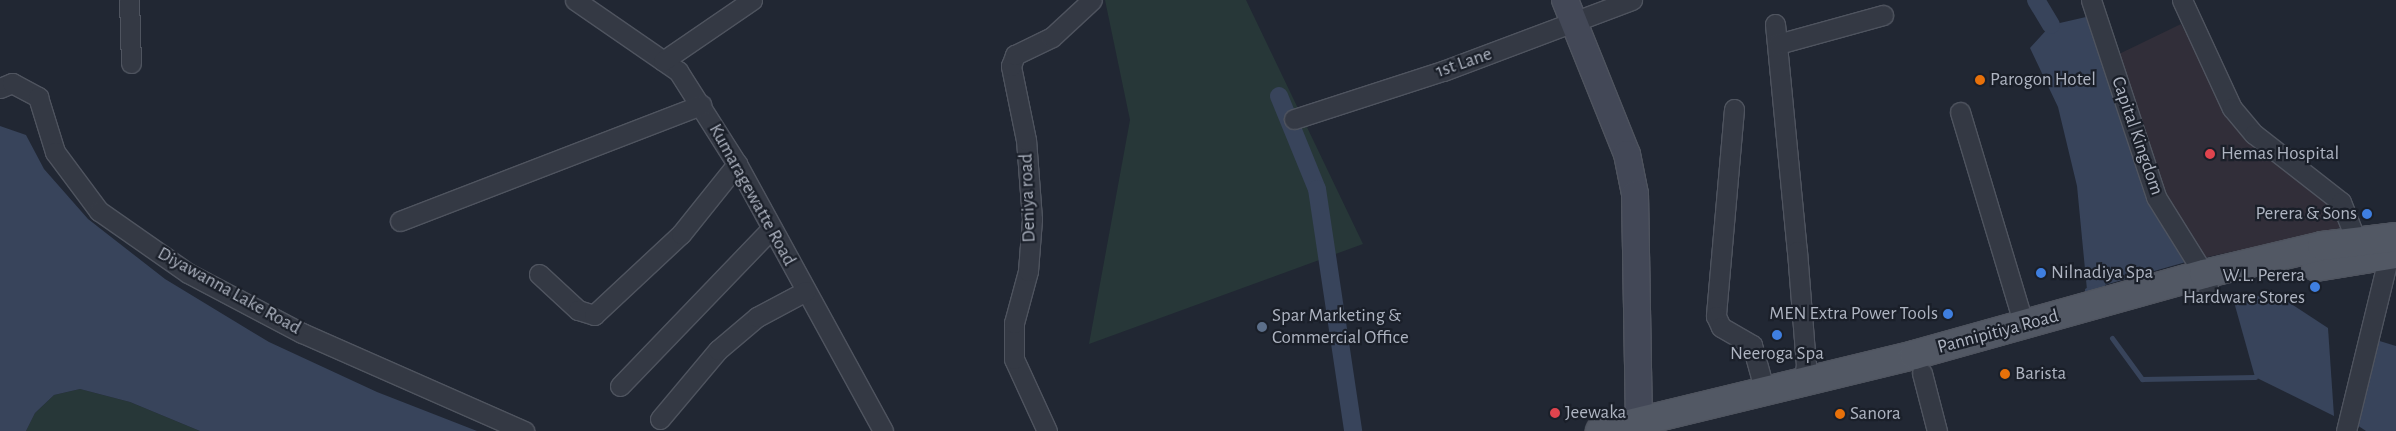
<!DOCTYPE html>
<style>
body{margin:0}
#map{position:relative;width:2396px;height:431px;overflow:hidden;background:#212733;font-family:"Alegreya Sans",sans-serif}
div>[style]{position:absolute}
.medical>*{inset:0;background:#312e39}
.green>*{inset:0;background:#273738}
.water>*{inset:0;background:#38445b}
.stream>*{height:5px;margin:-2.5px;padding:0 2.5px;transform-origin:2.5px;border-radius:2.5px;background:#38445b}
.canal>*{height:18px;margin:-9px;padding:0 9px;transform-origin:9px;border-radius:9px;background:#38445b}
.roads{filter:drop-shadow(1px 0 #4f545f) drop-shadow(-1px 0 #4f545f) drop-shadow(0 1px #4f545f) drop-shadow(0 -1px #4f545f)}
.street>*{height:19px;margin:-9.5px;padding:0 9.5px;transform-origin:9.5px;border-radius:9.5px;background:#343944}
.secondary>*{height:26px;margin:-13px;padding:0 13px;transform-origin:13px;border-radius:13px;background:#434857}
.primary>*{height:28px;margin:-14px;padding:0 14px;transform-origin:14px;border-radius:14px;background:#525864}
.dots>*{width:14px;height:14px;translate:-50% -50%;box-sizing:border-box;border:2px solid #1a1f29;border-radius:50%}
span{translate:-50% -50%;white-space:nowrap;text-align:center;line-height:1.15;-webkit-text-stroke:4.5px #1a1f29;paint-order:stroke}
.street-label{font-size:19px;color:#aeb4c1}
.poi-label{font-size:19px;color:#aeb4c1}
.left{translate:0 -50%;text-align:left}
.right{translate:-100% -50%;text-align:right}
</style>
<div id="map">
<div class="medical">
<i style="clip-path:polygon(2181px 24px,2227px 112px,2329px 198px,2345px 227px,2203px 258px,2164px 198px,2119px 54px)"></i>
</div>
<div class="green">
<i style="clip-path:polygon(1105px 0,1246px 0,1363px 244px,1089px 344px,1130px 120px)"></i>
<i style="clip-path:polygon(80px 389px,130px 402px,200px 431px,26px 431px,35px 413px,54px 395px)"></i>
</div>
<div class="water">
<i style="clip-path:polygon(2086px 17px,2149px 193px,2193px 260px,2087px 290px,2077px 186px,2058px 107px,2030px 48px,2051px 25px)"></i>
<i style="clip-path:polygon(0 126px,26px 135px,44px 169px,88px 219px,165px 279px,269px 342px,377px 392px,477px 431px,200px 431px,130px 402px,80px 389px,54px 395px,35px 413px,26px 431px,0 431px)"></i>
<i style="clip-path:polygon(2273px 292px,2328px 328px,2334px 416px,2255px 377px,2234px 302px)"></i>
<i style="clip-path:polygon(2373px 339px,2396px 346px,2396px 431px,2366px 431px,2357px 425px)"></i>
</div>
<div class="stream">
<i style="left:2087px;top:290px;width:16px;rotate:-15deg"></i>
<i style="left:2112px;top:338px;width:51px;rotate:53.8deg"></i>
<i style="left:2142px;top:379px;width:113px;rotate:-1deg"></i>
</div>
<div class="canal">
<i style="left:2036px;top:0;width:29px;rotate:59deg"></i>
<i style="left:1279px;top:96px;width:100px;rotate:67.8deg"></i>
<i style="left:1317px;top:189px;width:245px;rotate:81.5deg"></i>
</div>
<div class="roads">
<div class="street">
<i style="left:129px;top:0;width:63px;rotate:88.2deg"></i>
<i style="left:575px;top:0;width:125px;rotate:34.6deg"></i>
<i style="left:678px;top:71px;width:110px;rotate:57.6deg"></i>
<i style="left:737px;top:164px;width:304px;rotate:61.3deg"></i>
<i style="left:2091px;top:0;width:207px;rotate:71.7deg"></i>
<i style="left:2156px;top:197px;width:91px;rotate:58.1deg"></i>
<i style="left:2204px;top:274px;width:18px;rotate:74deg"></i>
<i style="left:2182px;top:0;width:119px;rotate:65.2deg"></i>
<i style="left:2232px;top:108px;width:34px;rotate:50deg"></i>
<i style="left:2254px;top:134px;width:110px;rotate:38deg"></i>
<i style="left:2341px;top:202px;width:41px;rotate:68.5deg"></i>
<i style="left:1775px;top:24px;width:228px;rotate:84.5deg"></i>
<i style="left:1797px;top:251px;width:114px;rotate:85.5deg"></i>
<i style="left:1806px;top:365px;width:18px;rotate:99deg"></i>
<i style="left:1778px;top:44px;width:109px;rotate:-15.4deg"></i>
<i style="left:663px;top:61px;width:108px;rotate:-34.4deg"></i>
<i style="left:0;top:88px;width:13px;rotate:-23deg"></i>
<i style="left:12px;top:83px;width:30px;rotate:28deg"></i>
<i style="left:38px;top:97px;width:58px;rotate:72.8deg"></i>
<i style="left:55px;top:152px;width:74px;rotate:53.3deg"></i>
<i style="left:99px;top:211px;width:108px;rotate:34.9deg"></i>
<i style="left:188px;top:273px;width:129px;rotate:27.8deg"></i>
<i style="left:302px;top:333px;width:243px;rotate:23.8deg"></i>
<i style="left:1734px;top:109px;width:208px;rotate:95deg"></i>
<i style="left:1716px;top:316px;width:12px;rotate:66deg"></i>
<i style="left:1721px;top:327px;width:36px;rotate:30deg"></i>
<i style="left:1752px;top:345px;width:49px;rotate:74.5deg"></i>
<i style="left:1960px;top:112px;width:222px;rotate:73.3deg"></i>
<i style="left:1294px;top:119px;width:157px;rotate:-17.9deg"></i>
<i style="left:1443px;top:71px;width:202px;rotate:-20.6deg"></i>
<i style="left:400px;top:221px;width:323px;rotate:-21.1deg"></i>
<i style="left:539px;top:274px;width:53px;rotate:42.7deg"></i>
<i style="left:578px;top:310px;width:17px;rotate:17deg"></i>
<i style="left:594px;top:315px;width:119px;rotate:-43deg"></i>
<i style="left:681px;top:234px;width:90px;rotate:-51.3deg"></i>
<i style="left:1922px;top:373px;width:60px;rotate:75.5deg"></i>
<i style="left:620px;top:386px;width:218px;rotate:-46.1deg"></i>
<i style="left:660px;top:419px;width:90px;rotate:-50deg"></i>
<i style="left:718px;top:350px;width:51px;rotate:-40.2deg"></i>
<i style="left:757px;top:317px;width:55px;rotate:-28deg"></i>
<i style="left:1047px;top:431px;width:79px;rotate:-114.6deg"></i>
<i style="left:1014px;top:359px;width:36px;rotate:-90deg"></i>
<i style="left:1014px;top:323px;width:54px;rotate:-74.9deg"></i>
<i style="left:1028px;top:271px;width:52px;rotate:-85.6deg"></i>
<i style="left:1032px;top:219px;width:79px;rotate:-94.3deg"></i>
<i style="left:1026px;top:140px;width:76px;rotate:-101.5deg"></i>
<i style="left:1011px;top:66px;width:12px;rotate:-70deg"></i>
<i style="left:1015px;top:55px;width:41px;rotate:-25.9deg"></i>
<i style="left:1052px;top:37px;width:54px;rotate:-42.8deg"></i>
<i style="left:2346px;top:431px;width:181px;rotate:-76.3deg"></i>
</div>
<div class="secondary">
<i style="left:1565px;top:0;width:166px;rotate:68.1deg"></i>
<i style="left:1627px;top:154px;width:41px;rotate:78.7deg"></i>
<i style="left:1635px;top:194px;width:237px;rotate:89deg"></i>
</div>
<div class="primary">
<i style="left:2316px;top:267px;width:81px;rotate:-9.2deg"></i>
<i style="left:1600px;top:431px;width:323px;rotate:-13.6deg"></i>
<i style="left:1914px;top:355px;width:301px;rotate:-15.6deg"></i>
<i style="left:2204px;top:274px;width:121px;rotate:-13.3deg"></i>
<i style="left:2322px;top:246px;width:75px;rotate:-6.9deg"></i>
</div>
</div>
<div class="dots">
<i style="left:1980px;top:80px;background:#e8710a"></i>
<i style="left:2210px;top:154px;background:#e0444e"></i>
<i style="left:2367px;top:214px;background:#3f7fe0"></i>
<i style="left:2041px;top:273px;background:#3f7fe0"></i>
<i style="left:2315px;top:287px;background:#3f7fe0"></i>
<i style="left:1948px;top:314px;background:#3f7fe0"></i>
<i style="left:1262px;top:327px;background:#5c6f8a"></i>
<i style="left:1777px;top:335px;background:#3f7fe0"></i>
<i style="left:2005px;top:374px;background:#e8710a"></i>
<i style="left:1555px;top:413px;background:#e0444e"></i>
<i style="left:1840px;top:414px;background:#e8710a"></i>
</div>
<div class="street-label">
<span style="left:1464px;top:63px;rotate:-19deg">1st Lane</span>
<span style="left:2137px;top:136px;rotate:71deg">Capital Kingdom</span>
<span style="left:752px;top:195px;rotate:61deg">Kumaragewatte Road</span>
<span style="left:1028px;top:198px;rotate:-92deg">Deniya road</span>
<span style="left:229px;top:291px;rotate:29deg">Diyawanna Lake Road</span>
<span style="left:1998px;top:332px;rotate:-15deg">Pannipitiya Road</span>
</div>
<div class="poi-label">
<span class="left" style="left:1990px;top:80px">Parogon Hotel</span>
<span class="left" style="left:2221px;top:154px">Hemas Hospital</span>
<span class="right" style="left:2357px;top:214px">Perera &amp; Sons</span>
<span class="left" style="left:2051px;top:273px">Nilnadiya Spa</span>
<span class="right" style="left:2305px;top:287px">W.L. Perera<br>Hardware Stores</span>
<span class="right" style="left:1938px;top:314px">MEN Extra Power Tools</span>
<span class="left" style="left:1272px;top:327px">Spar Marketing &amp;<br>Commercial Office</span>
<span style="left:1777px;top:354px">Neeroga Spa</span>
<span class="left" style="left:2015px;top:374px">Barista</span>
<span class="left" style="left:1565px;top:413px">Jeewaka</span>
<span class="left" style="left:1850px;top:414px">Sanora</span>
</div>
</div>
